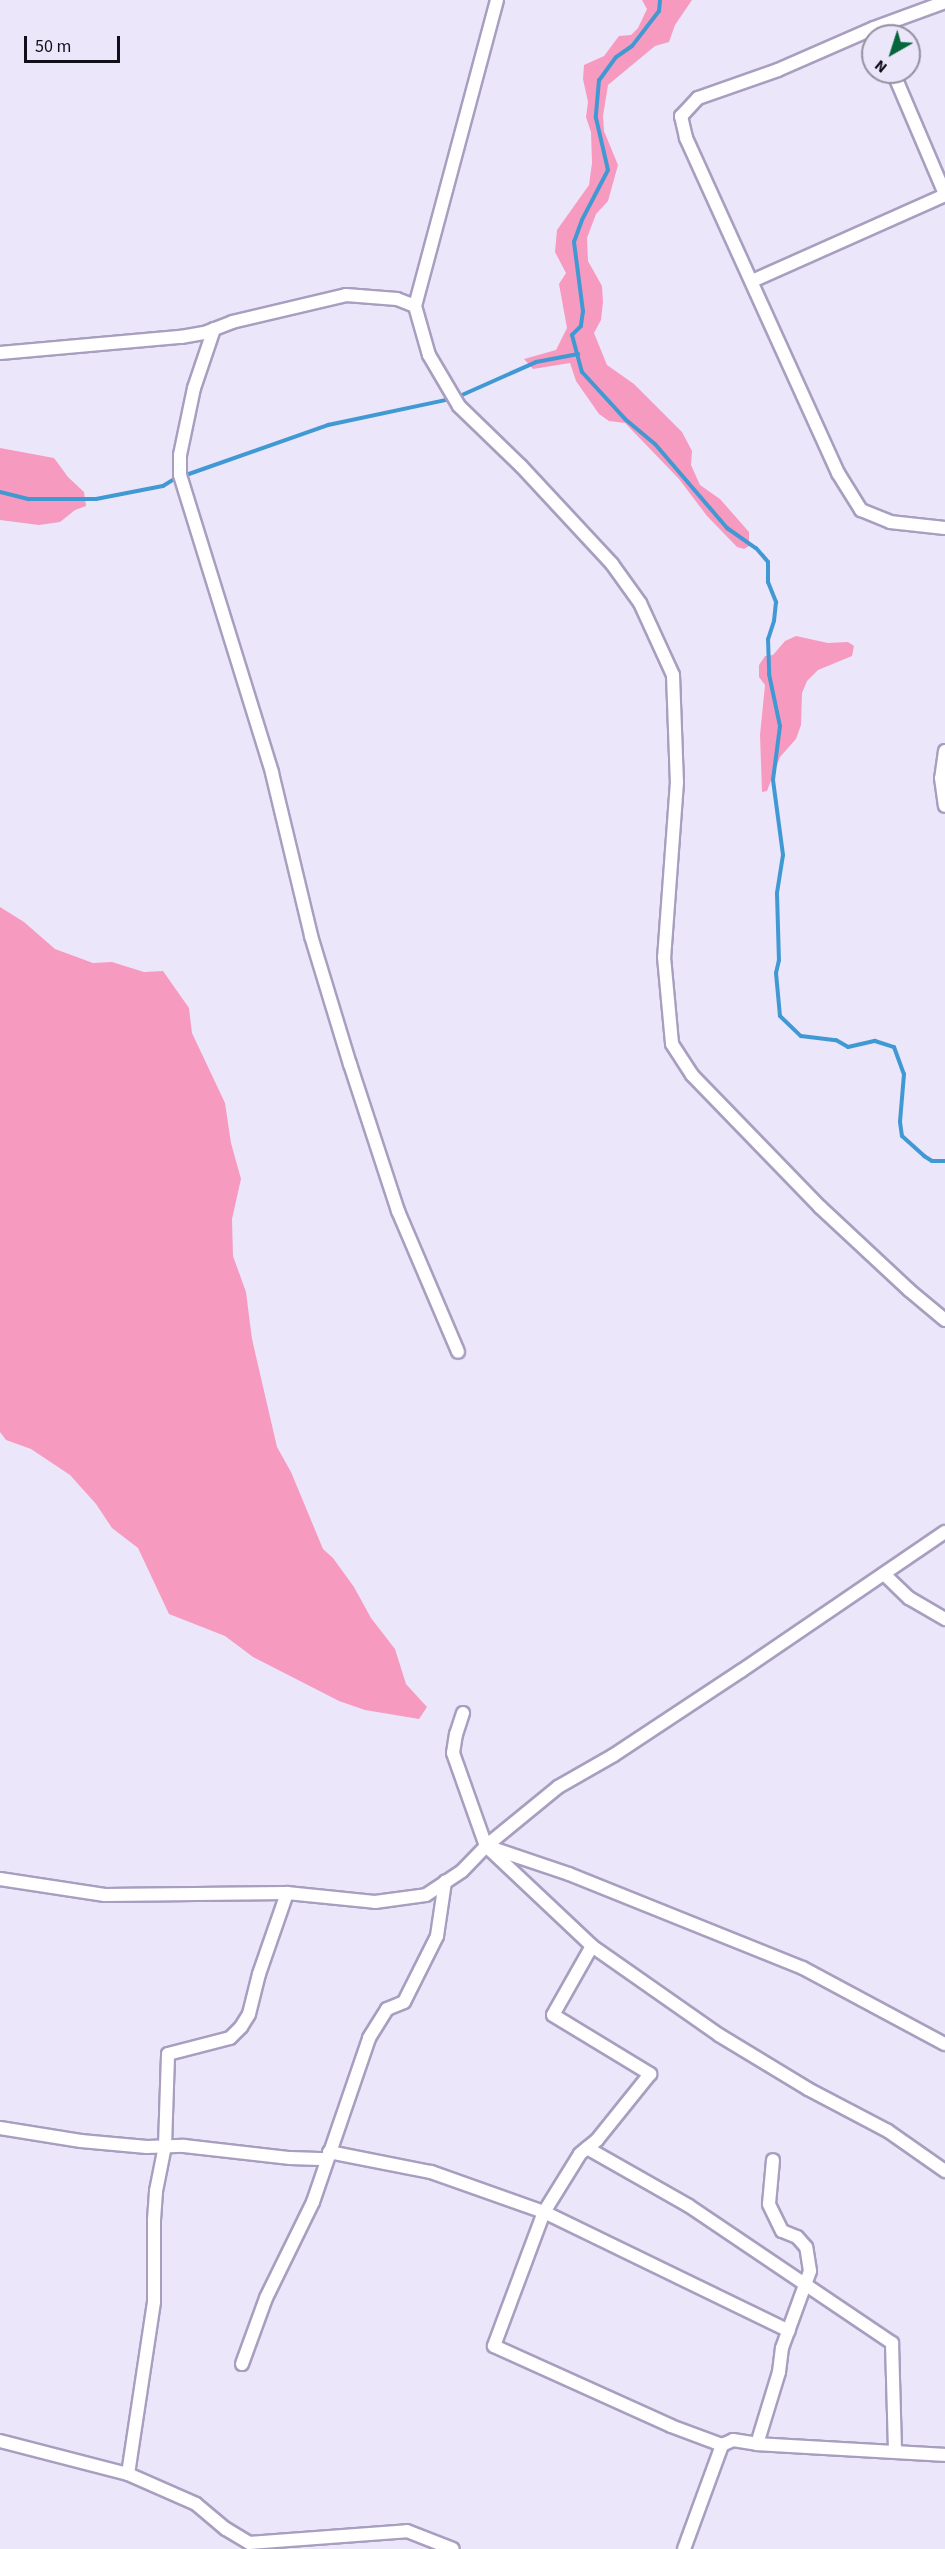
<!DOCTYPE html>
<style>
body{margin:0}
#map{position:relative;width:945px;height:2549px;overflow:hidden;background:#ece6fb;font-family:"Source Sans 3",sans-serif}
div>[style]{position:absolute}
.forest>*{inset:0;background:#f79ac0}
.stream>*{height:4px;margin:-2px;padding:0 2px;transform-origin:2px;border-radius:2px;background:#4199d3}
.roads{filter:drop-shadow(2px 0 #a89fc0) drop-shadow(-2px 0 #a89fc0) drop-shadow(0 2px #a89fc0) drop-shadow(0 -2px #a89fc0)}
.minor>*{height:12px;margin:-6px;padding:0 6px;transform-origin:6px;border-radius:6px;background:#fff}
span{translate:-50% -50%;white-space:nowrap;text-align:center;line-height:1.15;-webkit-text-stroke:6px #ece6fb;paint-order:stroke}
.north{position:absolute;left:861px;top:24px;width:60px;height:60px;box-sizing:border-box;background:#ece6fb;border:2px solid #9590a1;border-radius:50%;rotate:219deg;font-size:16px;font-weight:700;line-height:24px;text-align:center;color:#120f1a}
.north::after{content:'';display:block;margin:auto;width:21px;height:27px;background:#04673c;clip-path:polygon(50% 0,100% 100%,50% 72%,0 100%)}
.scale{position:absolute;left:24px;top:36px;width:96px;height:27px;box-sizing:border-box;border:3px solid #120f1a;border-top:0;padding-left:8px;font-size:18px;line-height:21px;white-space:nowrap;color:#120f1a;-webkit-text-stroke:4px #ece6fb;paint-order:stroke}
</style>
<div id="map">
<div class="forest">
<i style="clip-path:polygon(642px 0,692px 0,675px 25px,669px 42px,655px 46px,608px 85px,603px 116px,604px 131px,618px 165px,608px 201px,596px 214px,587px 238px,588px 261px,602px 286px,603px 302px,601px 320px,594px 333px,607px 365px,634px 384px,682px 432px,692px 451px,691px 465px,700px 485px,720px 499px,749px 532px,749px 546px,744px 549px,737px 547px,707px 516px,679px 479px,625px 423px,609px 421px,599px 414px,576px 381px,570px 363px,533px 369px,524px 359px,556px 350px,567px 328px,559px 284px,566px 273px,555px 252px,557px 230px,589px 185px,592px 163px,591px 132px,586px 117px,588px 102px,583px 79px,584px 65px,604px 56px,619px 36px,631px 35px,638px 28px,647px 9px)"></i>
<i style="clip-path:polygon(0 448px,54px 458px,68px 477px,84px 492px,86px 506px,75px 510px,60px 522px,39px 525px,0 520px)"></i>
<i style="clip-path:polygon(796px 636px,828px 643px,848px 642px,854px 646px,852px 656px,818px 670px,807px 681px,802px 693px,801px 725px,796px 739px,780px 757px,767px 791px,762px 792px,760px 735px,765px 685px,759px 677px,759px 665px,765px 656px,773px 655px,785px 641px)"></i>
<i style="clip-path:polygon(0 907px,24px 922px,55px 949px,93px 963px,112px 962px,144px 972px,163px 971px,189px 1008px,192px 1033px,225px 1103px,231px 1143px,241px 1179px,232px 1219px,233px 1256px,246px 1292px,252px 1339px,277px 1447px,291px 1472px,323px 1549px,333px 1558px,354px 1587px,371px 1618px,395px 1649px,406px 1684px,427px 1707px,419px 1719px,365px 1710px,339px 1701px,253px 1657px,225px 1636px,169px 1614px,138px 1548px,112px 1528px,96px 1504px,70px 1475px,31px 1449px,6px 1440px,0 1432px)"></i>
</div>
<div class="stream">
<i style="left:660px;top:0;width:11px;rotate:95deg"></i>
<i style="left:659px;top:11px;width:44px;rotate:127.6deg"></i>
<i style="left:632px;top:46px;width:19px;rotate:145deg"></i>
<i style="left:616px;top:57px;width:29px;rotate:126deg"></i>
<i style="left:599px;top:80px;width:38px;rotate:95deg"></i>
<i style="left:596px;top:118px;width:53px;rotate:77deg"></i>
<i style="left:608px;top:170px;width:56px;rotate:117.5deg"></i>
<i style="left:582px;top:220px;width:23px;rotate:110deg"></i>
<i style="left:574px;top:242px;width:70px;rotate:82.6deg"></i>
<i style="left:583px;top:311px;width:15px;rotate:98deg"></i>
<i style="left:581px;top:326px;width:13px;rotate:135deg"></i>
<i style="left:572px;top:335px;width:38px;rotate:75deg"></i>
<i style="left:582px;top:372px;width:64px;rotate:47.5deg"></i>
<i style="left:625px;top:419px;width:39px;rotate:40deg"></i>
<i style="left:655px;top:444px;width:111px;rotate:49.4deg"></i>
<i style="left:727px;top:528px;width:35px;rotate:35deg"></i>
<i style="left:756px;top:548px;width:18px;rotate:49deg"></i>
<i style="left:768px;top:562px;width:20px;rotate:90deg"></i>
<i style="left:768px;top:582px;width:22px;rotate:68deg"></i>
<i style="left:776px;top:602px;width:19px;rotate:96deg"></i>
<i style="left:774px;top:621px;width:19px;rotate:108deg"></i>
<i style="left:768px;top:639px;width:35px;rotate:88deg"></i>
<i style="left:769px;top:674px;width:53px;rotate:78.1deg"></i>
<i style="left:780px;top:726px;width:54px;rotate:97.4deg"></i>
<i style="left:773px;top:780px;width:76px;rotate:82.4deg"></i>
<i style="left:783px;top:855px;width:39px;rotate:99deg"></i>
<i style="left:777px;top:894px;width:66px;rotate:88.3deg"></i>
<i style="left:779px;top:960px;width:13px;rotate:103deg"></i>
<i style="left:776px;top:973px;width:43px;rotate:84.7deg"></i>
<i style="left:780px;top:1016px;width:29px;rotate:44deg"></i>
<i style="left:801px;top:1036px;width:35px;rotate:7deg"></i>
<i style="left:836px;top:1040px;width:14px;rotate:30deg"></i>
<i style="left:848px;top:1047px;width:28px;rotate:-13deg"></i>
<i style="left:875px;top:1041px;width:20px;rotate:18deg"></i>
<i style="left:894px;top:1047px;width:29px;rotate:70deg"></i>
<i style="left:904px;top:1074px;width:48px;rotate:94.8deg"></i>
<i style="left:900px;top:1122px;width:14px;rotate:82deg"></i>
<i style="left:902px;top:1136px;width:30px;rotate:42deg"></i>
<i style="left:924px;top:1156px;width:9px;rotate:32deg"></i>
<i style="left:932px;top:1161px;width:13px"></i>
<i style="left:462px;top:395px;width:81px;rotate:-24deg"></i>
<i style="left:536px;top:362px;width:43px;rotate:-10.8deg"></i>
<i style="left:186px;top:475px;width:151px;rotate:-19.4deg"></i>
<i style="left:328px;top:425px;width:121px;rotate:-12deg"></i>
<i style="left:0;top:492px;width:30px;rotate:14deg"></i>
<i style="left:29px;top:499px;width:67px"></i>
<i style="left:96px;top:499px;width:68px;rotate:-11deg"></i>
<i style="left:163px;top:486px;width:13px;rotate:-32deg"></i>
</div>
<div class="roads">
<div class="minor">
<i style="left:497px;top:0;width:317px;rotate:105deg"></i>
<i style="left:415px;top:306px;width:51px;rotate:74.1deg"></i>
<i style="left:429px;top:355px;width:59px;rotate:59.5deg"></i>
<i style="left:459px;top:406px;width:86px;rotate:44.1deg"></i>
<i style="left:521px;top:466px;width:134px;rotate:47.1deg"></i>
<i style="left:612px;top:564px;width:48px;rotate:54.3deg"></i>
<i style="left:640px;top:603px;width:79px;rotate:65.4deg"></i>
<i style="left:673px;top:675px;width:107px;rotate:87.9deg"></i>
<i style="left:677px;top:782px;width:175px;rotate:94.2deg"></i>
<i style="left:664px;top:957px;width:87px;rotate:84.7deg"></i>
<i style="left:672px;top:1044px;width:37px;rotate:57deg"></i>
<i style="left:692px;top:1075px;width:184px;rotate:45.9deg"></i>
<i style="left:820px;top:1207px;width:122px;rotate:43deg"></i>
<i style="left:909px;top:1290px;width:47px;rotate:39.8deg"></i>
<i style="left:945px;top:2px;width:76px;rotate:159.9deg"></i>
<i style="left:874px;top:28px;width:105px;rotate:156.4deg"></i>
<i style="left:778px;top:70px;width:85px;rotate:160.7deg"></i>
<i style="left:698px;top:98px;width:25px;rotate:133deg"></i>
<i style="left:681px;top:116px;width:23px;rotate:77deg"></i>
<i style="left:686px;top:138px;width:368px;rotate:65.6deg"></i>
<i style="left:838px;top:473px;width:44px;rotate:58.1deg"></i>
<i style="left:861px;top:510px;width:31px;rotate:22deg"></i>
<i style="left:890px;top:522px;width:55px;rotate:6.2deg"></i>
<i style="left:893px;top:72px;width:133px;rotate:66.9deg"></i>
<i style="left:752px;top:281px;width:211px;rotate:-24deg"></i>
<i style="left:214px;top:329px;width:62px;rotate:108.7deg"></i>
<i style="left:194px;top:388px;width:68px;rotate:101.8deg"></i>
<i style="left:180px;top:455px;width:20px;rotate:90deg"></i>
<i style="left:180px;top:475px;width:312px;rotate:72.8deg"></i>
<i style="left:272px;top:773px;width:168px;rotate:76.5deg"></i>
<i style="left:311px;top:936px;width:134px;rotate:73.1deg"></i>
<i style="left:350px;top:1064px;width:155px;rotate:71.9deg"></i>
<i style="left:398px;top:1211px;width:153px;rotate:66.9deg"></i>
<i style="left:0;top:353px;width:182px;rotate:-5.1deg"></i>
<i style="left:181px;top:337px;width:23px;rotate:-10deg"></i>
<i style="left:204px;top:333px;width:30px;rotate:-21deg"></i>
<i style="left:232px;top:322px;width:117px;rotate:-13.3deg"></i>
<i style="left:346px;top:295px;width:51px;rotate:4.5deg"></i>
<i style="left:397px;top:299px;width:19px;rotate:21deg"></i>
<i style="left:945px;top:751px;width:27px;rotate:98deg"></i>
<i style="left:941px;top:778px;width:28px;rotate:82deg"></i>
<i style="left:884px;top:1574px;width:35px;rotate:44deg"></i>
<i style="left:909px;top:1598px;width:42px;rotate:30.3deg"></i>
<i style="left:463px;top:1713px;width:22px;rotate:108deg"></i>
<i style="left:456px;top:1734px;width:19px;rotate:99deg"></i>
<i style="left:453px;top:1753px;width:99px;rotate:70.5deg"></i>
<i style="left:486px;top:1846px;width:146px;rotate:43.3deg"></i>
<i style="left:592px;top:1946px;width:155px;rotate:35deg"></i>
<i style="left:719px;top:2035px;width:104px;rotate:31.2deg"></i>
<i style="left:808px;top:2089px;width:90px;rotate:27.7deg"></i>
<i style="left:888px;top:2131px;width:70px;rotate:35.1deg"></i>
<i style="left:486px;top:1846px;width:93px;rotate:-39.3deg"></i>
<i style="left:558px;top:1787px;width:64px;rotate:-29.7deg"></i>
<i style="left:614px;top:1755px;width:152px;rotate:-33.5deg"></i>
<i style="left:741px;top:1671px;width:247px;rotate:-34.3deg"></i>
<i style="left:0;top:1879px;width:106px;rotate:8.7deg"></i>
<i style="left:105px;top:1895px;width:182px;rotate:-0.6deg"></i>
<i style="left:287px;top:1893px;width:88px;rotate:5.8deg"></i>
<i style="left:375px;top:1902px;width:51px;rotate:-7.8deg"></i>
<i style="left:426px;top:1895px;width:43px;rotate:-33.7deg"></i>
<i style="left:462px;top:1871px;width:35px;rotate:-46deg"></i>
<i style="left:486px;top:1846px;width:88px;rotate:18.6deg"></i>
<i style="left:569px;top:1874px;width:252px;rotate:21.9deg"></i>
<i style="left:803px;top:1968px;width:161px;rotate:28.2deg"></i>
<i style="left:592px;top:1946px;width:79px;rotate:119.5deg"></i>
<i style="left:553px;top:2015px;width:114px;rotate:31.3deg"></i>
<i style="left:650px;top:2074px;width:85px;rotate:128.8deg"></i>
<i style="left:597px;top:2140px;width:22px;rotate:141deg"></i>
<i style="left:580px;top:2154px;width:68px;rotate:121.8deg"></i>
<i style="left:544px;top:2212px;width:143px;rotate:110.5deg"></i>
<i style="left:494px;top:2346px;width:194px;rotate:24.3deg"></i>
<i style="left:671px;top:2426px;width:54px;rotate:20.4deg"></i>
<i style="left:722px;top:2445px;width:12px;rotate:-24deg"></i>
<i style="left:733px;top:2440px;width:24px;rotate:9deg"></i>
<i style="left:757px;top:2444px;width:188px;rotate:3.3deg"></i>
<i style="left:0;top:2128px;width:82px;rotate:9.1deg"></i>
<i style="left:81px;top:2141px;width:66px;rotate:5.2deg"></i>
<i style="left:147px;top:2147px;width:37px;rotate:-2deg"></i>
<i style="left:184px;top:2146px;width:107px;rotate:6.5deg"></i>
<i style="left:290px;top:2158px;width:37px;rotate:2deg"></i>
<i style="left:587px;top:2148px;width:117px;rotate:29.6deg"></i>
<i style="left:689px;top:2206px;width:245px;rotate:34deg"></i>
<i style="left:892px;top:2343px;width:109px;rotate:88.4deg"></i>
<i style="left:329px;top:2152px;width:104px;rotate:11.1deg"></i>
<i style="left:431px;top:2172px;width:120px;rotate:19.5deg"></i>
<i style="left:544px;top:2212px;width:272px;rotate:25.9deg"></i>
<i style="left:242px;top:2364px;width:70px;rotate:-70deg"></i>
<i style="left:266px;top:2298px;width:107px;rotate:-63.9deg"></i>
<i style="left:313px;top:2202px;width:173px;rotate:-71.1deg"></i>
<i style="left:369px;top:2038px;width:34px;rotate:-58deg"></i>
<i style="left:387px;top:2009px;width:18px;rotate:-22deg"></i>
<i style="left:404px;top:2002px;width:74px;rotate:-63.4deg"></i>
<i style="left:437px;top:1936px;width:55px;rotate:-81.6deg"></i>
<i style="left:0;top:2441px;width:132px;rotate:14.5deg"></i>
<i style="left:128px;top:2474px;width:74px;rotate:23.8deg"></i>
<i style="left:196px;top:2504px;width:39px;rotate:40deg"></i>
<i style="left:226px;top:2529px;width:27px;rotate:31deg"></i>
<i style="left:249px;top:2543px;width:158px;rotate:-4.3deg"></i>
<i style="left:407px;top:2531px;width:49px;rotate:21.4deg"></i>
<i style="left:757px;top:2444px;width:75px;rotate:-73deg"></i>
<i style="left:779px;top:2372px;width:24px;rotate:-83deg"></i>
<i style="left:782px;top:2348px;width:82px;rotate:-70deg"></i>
<i style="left:810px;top:2271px;width:24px;rotate:-99deg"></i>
<i style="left:806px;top:2247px;width:13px;rotate:-132deg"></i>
<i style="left:797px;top:2237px;width:16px;rotate:-158deg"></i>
<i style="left:782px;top:2231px;width:30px;rotate:-116deg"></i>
<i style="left:769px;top:2204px;width:44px;rotate:-84.8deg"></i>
<i style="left:128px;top:2474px;width:174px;rotate:-81.4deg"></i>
<i style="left:154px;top:2302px;width:82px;rotate:-90deg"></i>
<i style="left:154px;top:2220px;width:29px;rotate:-86deg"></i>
<i style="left:156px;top:2191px;width:46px;rotate:-78.7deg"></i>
<i style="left:165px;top:2146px;width:92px;rotate:-88.1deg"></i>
<i style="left:168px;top:2054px;width:64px;rotate:-14.5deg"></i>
<i style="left:230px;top:2038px;width:16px;rotate:-45deg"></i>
<i style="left:241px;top:2027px;width:15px;rotate:-58deg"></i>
<i style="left:249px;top:2014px;width:41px;rotate:-76deg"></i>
<i style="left:259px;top:1974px;width:86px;rotate:-70.9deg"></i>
<i style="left:684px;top:2549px;width:111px;rotate:-69.9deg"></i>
</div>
</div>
<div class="north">N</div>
<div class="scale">50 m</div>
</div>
